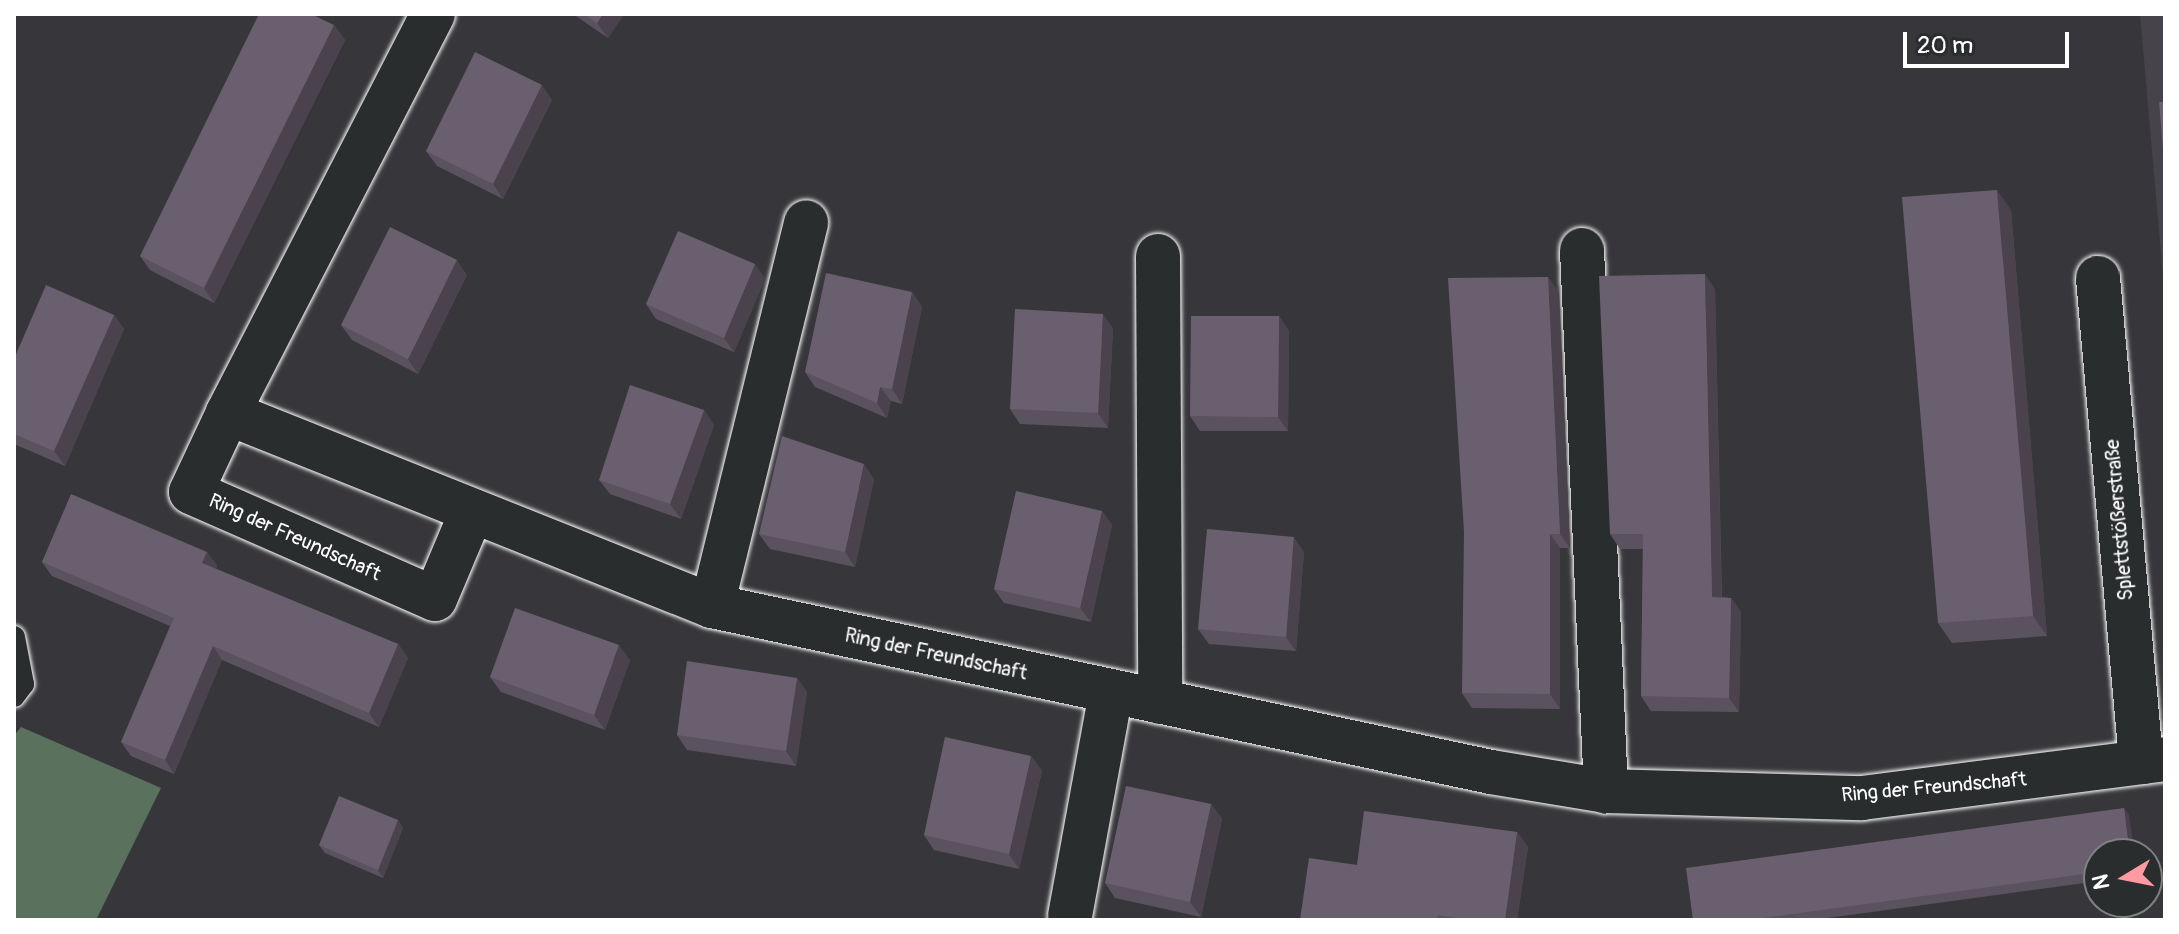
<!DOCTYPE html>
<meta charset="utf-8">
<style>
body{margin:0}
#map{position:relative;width:2179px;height:934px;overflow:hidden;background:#37373b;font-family:Pangolin,sans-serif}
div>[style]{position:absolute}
.built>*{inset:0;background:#46434a}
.green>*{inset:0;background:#5a715e}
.roads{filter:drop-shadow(0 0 2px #fff) drop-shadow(0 0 2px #fff)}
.service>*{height:22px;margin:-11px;padding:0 11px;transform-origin:11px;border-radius:11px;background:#2a2d2e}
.minor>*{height:44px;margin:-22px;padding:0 22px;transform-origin:22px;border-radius:22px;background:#2a2d2e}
.wall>*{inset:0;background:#5b525f}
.shaded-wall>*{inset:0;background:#4a424d}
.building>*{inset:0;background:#6a5f6e}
span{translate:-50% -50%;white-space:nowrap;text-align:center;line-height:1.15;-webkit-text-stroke:7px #2a2d2e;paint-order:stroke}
.street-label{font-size:20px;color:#fff}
.frame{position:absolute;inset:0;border:16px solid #fff;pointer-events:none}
.north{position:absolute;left:2083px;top:838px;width:80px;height:80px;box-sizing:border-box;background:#2a2d2e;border:2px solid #7f8182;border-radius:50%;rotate:260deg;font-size:22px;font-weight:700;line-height:32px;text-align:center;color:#fff}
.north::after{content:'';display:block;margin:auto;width:28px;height:36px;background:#ff9aa2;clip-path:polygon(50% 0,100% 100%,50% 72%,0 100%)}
.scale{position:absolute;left:1903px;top:32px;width:166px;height:36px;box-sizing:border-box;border:4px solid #fff;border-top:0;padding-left:10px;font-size:24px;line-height:28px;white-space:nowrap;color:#fff;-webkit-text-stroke:6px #2a2d2e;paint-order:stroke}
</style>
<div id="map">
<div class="built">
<div style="clip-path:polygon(2140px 14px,2165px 14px,2165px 300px,2160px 242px)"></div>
</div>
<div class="green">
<div style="clip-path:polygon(21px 727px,161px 788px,96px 920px,14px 920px,14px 736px)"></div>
</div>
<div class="roads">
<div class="service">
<div style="left:14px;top:637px;width:48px;rotate:79.2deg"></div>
<div style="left:23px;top:684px;width:15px;rotate:127deg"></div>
</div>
<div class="minor">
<div style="left:433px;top:14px;width:449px;rotate:117.2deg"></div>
<div style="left:228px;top:413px;width:521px;rotate:21.74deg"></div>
<div style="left:712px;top:606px;width:796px;rotate:12.03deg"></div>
<div style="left:1491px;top:772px;width:117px;rotate:9.4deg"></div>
<div style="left:1606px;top:791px;width:256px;rotate:1.6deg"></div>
<div style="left:1862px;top:798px;width:305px;rotate:-7.3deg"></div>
<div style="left:1582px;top:250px;width:542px;rotate:87.46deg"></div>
<div style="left:1158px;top:256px;width:446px;rotate:89.7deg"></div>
<div style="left:2098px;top:278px;width:486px;rotate:84.9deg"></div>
<div style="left:228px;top:413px;width:87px;rotate:115.1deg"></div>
<div style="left:191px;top:492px;width:266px;rotate:23.7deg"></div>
<div style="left:435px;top:599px;width:95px;rotate:-67.2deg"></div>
<div style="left:712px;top:606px;width:395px;rotate:-76.2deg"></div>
<div style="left:1070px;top:916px;width:228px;rotate:-79.6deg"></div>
</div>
</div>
<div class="wall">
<div style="clip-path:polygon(573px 14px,624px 14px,608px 38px)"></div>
<div style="clip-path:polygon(334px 25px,345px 40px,214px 303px,150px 270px,140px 256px)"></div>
<div style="clip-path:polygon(552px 100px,503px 199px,437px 166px,426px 151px)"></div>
<div style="clip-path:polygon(2011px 210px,2047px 636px,1952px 643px,1938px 623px)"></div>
<div style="clip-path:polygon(755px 264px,765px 279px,734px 352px,656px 319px,646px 304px)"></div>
<div style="clip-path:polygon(467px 275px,418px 374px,352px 340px,341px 325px)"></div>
<div style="clip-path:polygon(1548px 277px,1559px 292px,1570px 548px,1560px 548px,1560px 709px,1472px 708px,1462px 693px)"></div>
<div style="clip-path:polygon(1715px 289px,1722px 597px,1731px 598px,1741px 612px,1739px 712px,1651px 711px,1641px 696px,1643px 549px,1620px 549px,1610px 534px)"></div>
<div style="clip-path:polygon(912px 292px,922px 307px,902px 404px,891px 401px,887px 418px,815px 387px,805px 372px)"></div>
<div style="clip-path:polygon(114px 315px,124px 329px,65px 466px,14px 444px,14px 359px)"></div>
<div style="clip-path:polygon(1279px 316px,1289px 331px,1288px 431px,1200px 431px,1190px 416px)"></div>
<div style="clip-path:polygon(1113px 328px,1108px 428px,1020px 424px,1010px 409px)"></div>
<div style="clip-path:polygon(704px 410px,714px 425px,681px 519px,610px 494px,599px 480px)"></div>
<div style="clip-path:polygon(874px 479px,855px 567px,770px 549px,759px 534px)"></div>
<div style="clip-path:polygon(1102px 511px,1112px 525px,1091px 622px,1004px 603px,994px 589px)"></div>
<div style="clip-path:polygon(1304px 552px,1296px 651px,1209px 644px,1198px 629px)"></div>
<div style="clip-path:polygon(42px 562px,217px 565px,216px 569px,398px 644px,408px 658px,379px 727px,222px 660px,174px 774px,131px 756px,121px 742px,170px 626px,52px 576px)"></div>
<div style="clip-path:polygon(630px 660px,605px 730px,501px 692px,490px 677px)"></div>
<div style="clip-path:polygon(797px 678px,807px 692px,796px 766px,687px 750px,677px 735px)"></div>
<div style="clip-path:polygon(1031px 756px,1042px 771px,1019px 869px,934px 850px,924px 835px)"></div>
<div style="clip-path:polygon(1211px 804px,1222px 819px,1201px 917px,1115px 898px,1105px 883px)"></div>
<div style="clip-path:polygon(2124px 808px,2129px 816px,2099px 854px,2099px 881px,1813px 920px,1693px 920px)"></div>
<div style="clip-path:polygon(398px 820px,403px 828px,383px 878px,325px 853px,319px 845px)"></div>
<div style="clip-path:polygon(1517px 832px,1528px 847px,1517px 920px,1300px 920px,1357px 865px)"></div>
</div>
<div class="shaded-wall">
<div style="clip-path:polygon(603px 14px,624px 14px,608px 38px,597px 23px)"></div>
<div style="clip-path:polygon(334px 25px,345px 40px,214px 303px,204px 288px)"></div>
<div style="clip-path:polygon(542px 85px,552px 100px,503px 199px,493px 184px)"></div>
<div style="clip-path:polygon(1997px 190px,2011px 210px,2047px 636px,2033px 616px)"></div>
<div style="clip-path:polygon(457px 260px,467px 275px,418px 374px,408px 359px)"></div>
<div style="clip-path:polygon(755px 264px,765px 279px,734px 352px,724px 338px)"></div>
<div style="clip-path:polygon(1705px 274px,1715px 289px,1722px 612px,1712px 597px)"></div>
<div style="clip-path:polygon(1548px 277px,1559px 292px,1570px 548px,1560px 534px)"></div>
<div style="clip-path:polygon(912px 292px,922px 307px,902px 404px,892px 389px)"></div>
<div style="clip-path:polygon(1103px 314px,1113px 328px,1108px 428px,1098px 413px)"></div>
<div style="clip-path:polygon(114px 315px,124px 329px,65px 466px,54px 451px)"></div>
<div style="clip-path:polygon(1279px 316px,1289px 331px,1288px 431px,1278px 417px)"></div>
<div style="clip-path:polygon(880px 387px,891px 401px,887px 418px,877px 403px)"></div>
<div style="clip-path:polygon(704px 410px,714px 425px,681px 519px,670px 504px)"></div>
<div style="clip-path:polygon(864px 464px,874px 479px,855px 567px,845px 552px)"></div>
<div style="clip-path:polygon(1102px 511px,1112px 525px,1091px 622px,1080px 608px)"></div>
<div style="clip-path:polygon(1550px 534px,1560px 548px,1560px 709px,1550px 694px)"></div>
<div style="clip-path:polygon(1294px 537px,1304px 552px,1296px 651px,1286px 637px)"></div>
<div style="clip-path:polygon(207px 552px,217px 565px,212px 577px,202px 563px)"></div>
<div style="clip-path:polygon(1731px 598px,1741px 612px,1739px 712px,1729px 698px)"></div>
<div style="clip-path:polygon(398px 644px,408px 658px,379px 727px,369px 713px)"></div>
<div style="clip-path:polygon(619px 645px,630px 660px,605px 730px,594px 715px)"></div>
<div style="clip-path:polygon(213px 646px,222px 660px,174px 774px,165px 760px)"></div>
<div style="clip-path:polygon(797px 678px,807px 692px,796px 766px,786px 751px)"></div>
<div style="clip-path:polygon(1031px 756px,1042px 771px,1019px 869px,1009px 854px)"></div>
<div style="clip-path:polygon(1211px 804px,1222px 819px,1201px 917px,1190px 902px)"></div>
<div style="clip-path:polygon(2124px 808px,2129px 816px,2135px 854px,2130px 854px)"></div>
<div style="clip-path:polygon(398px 820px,403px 828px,383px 878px,378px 870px)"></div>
<div style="clip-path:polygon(1517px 832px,1528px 847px,1517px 920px,1505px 920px)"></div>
</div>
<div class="building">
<div style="clip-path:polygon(259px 14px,311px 14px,334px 25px,204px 288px,140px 256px)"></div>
<div style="clip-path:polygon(584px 14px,603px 14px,597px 23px)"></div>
<div style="clip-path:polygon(475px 52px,542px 85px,493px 184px,426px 151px)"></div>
<div style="clip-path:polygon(2159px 102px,2165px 102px,2165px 172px)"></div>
<div style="clip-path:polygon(1997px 190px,2033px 616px,1938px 623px,1902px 197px)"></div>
<div style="clip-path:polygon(390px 227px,457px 260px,408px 359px,341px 325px)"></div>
<div style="clip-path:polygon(678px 231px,755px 264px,724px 338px,646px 304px)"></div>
<div style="clip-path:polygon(826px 273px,912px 292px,892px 389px,880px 387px,877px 403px,805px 372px)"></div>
<div style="clip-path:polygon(1705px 274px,1712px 597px,1731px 598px,1729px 698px,1641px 696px,1643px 534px,1610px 534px,1599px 276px)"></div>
<div style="clip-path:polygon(1548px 277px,1560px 534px,1550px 534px,1550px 694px,1462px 693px,1464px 532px,1448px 278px)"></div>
<div style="clip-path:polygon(46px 285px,114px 315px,54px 451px,14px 434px,14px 359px)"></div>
<div style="clip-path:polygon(1015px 309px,1103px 314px,1098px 413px,1010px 409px)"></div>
<div style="clip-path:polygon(1191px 316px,1279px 316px,1278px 417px,1190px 416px)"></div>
<div style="clip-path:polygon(630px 385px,704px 410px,670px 504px,599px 480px)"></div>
<div style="clip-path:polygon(782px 436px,864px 464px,845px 552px,759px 534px)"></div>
<div style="clip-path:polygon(1016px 491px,1102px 511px,1080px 608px,994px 589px)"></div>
<div style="clip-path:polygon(71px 494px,207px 552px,202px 563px,398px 644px,369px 713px,213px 646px,165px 760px,121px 742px,174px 618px,42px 562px)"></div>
<div style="clip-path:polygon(1207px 529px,1294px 537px,1286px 637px,1198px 629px)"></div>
<div style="clip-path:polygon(515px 608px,619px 645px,594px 715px,490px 677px)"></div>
<div style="clip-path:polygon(687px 661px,797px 678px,786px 751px,677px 735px)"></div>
<div style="clip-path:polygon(945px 737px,1031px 756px,1009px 854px,924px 835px)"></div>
<div style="clip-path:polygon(1126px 786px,1211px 804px,1190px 902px,1105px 883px)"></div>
<div style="clip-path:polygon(339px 796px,398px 820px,378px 870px,319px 845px)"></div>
<div style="clip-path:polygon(2124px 808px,2130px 854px,2099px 854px,2099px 872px,1749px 920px,1693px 920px,1686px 868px)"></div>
<div style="clip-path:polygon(1364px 811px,1517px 832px,1505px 920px,1468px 920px,1438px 915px,1437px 920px,1300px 920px,1309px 858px,1357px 865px)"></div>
</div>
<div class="street-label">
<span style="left:2119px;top:520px;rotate:-95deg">Splettstößerstraße</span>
<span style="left:295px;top:537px;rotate:24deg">Ring der Freundschaft</span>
<span style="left:936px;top:654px;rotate:12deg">Ring der Freundschaft</span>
<span style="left:1934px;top:787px;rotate:-5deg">Ring der Freundschaft</span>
</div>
<div class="frame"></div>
<div class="north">N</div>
<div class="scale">20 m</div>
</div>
